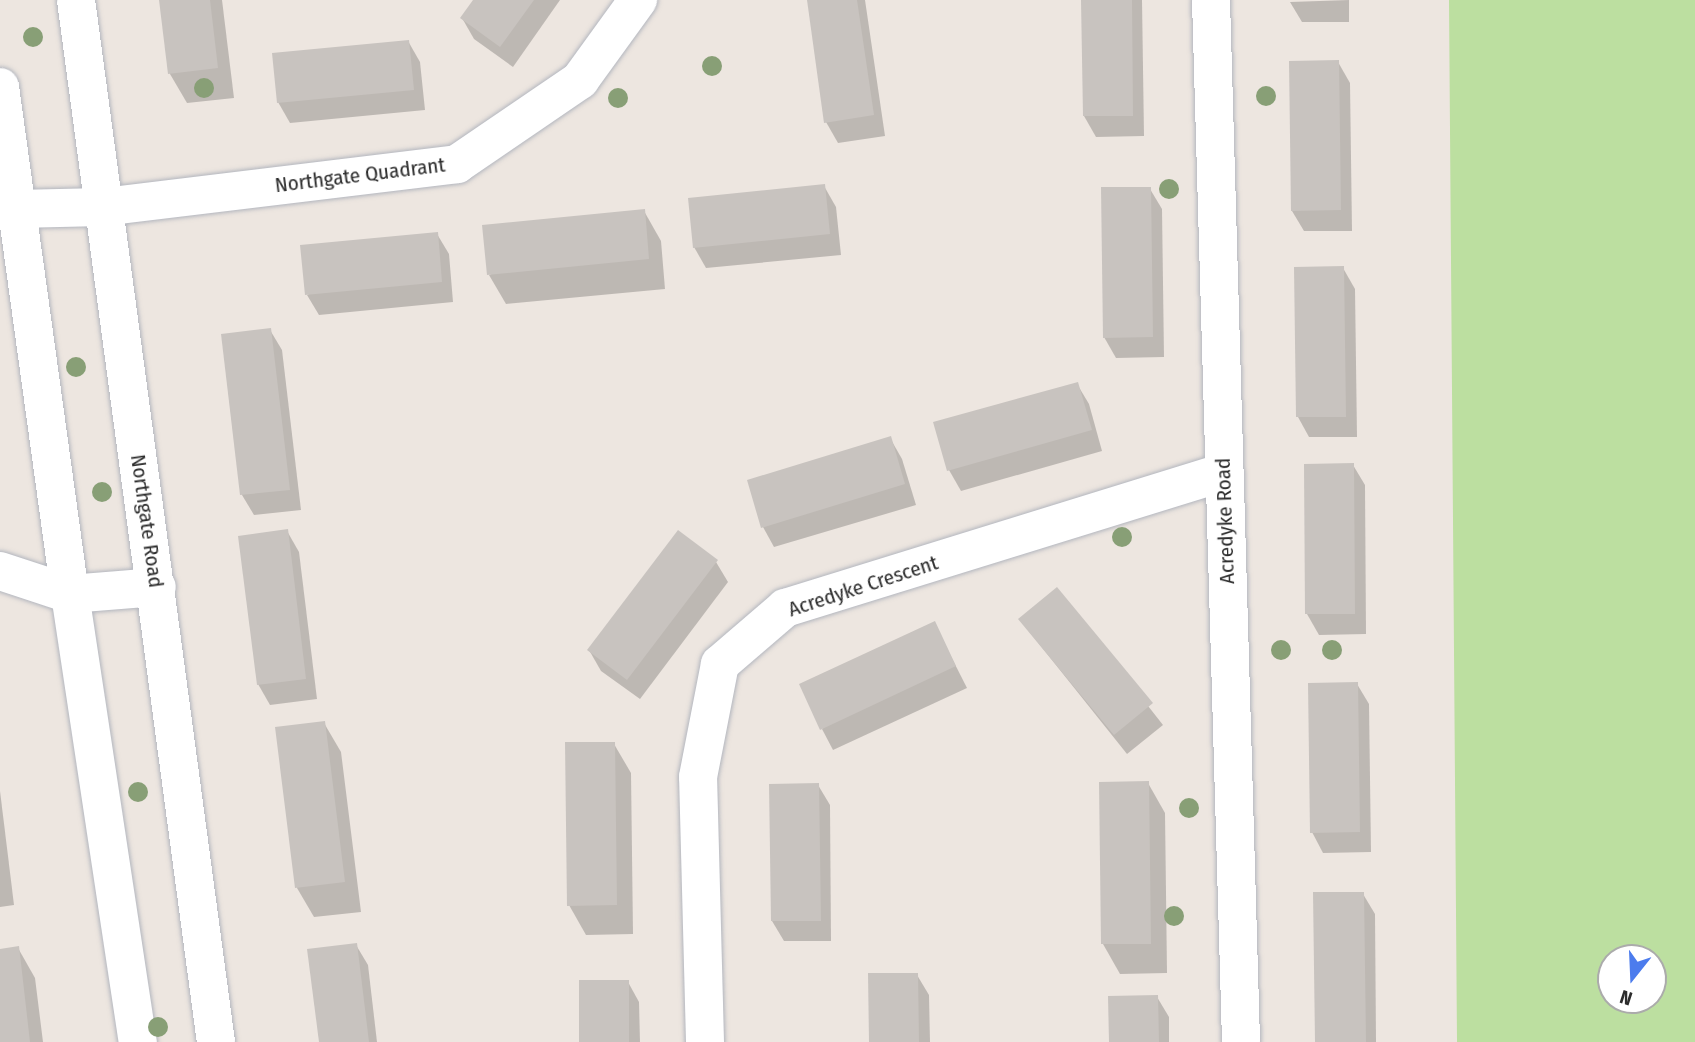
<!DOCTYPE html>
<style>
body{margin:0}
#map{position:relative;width:1695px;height:1042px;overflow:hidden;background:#ede6e0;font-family:"Fira Sans Condensed",sans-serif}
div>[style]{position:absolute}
.green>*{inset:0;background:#bcdfa0}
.shadow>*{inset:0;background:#0003}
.building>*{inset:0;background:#c8c3bf}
.roads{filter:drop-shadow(0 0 2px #b3b6be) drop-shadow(0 0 2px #b3b6be)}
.minor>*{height:38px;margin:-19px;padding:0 19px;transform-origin:19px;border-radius:19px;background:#fff}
.trees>*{width:20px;height:20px;margin:-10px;border-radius:50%;background:#889f76}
span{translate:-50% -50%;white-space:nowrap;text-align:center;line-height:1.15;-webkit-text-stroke:6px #fff;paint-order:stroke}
.street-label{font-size:21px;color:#2c2c2c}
.north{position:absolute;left:1597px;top:944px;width:70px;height:70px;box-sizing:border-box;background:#fff;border:2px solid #ababab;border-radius:50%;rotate:198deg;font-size:19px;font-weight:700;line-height:28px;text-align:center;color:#2c2c2c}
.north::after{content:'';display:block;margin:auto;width:24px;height:32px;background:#4c7ced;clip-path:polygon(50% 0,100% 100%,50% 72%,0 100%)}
</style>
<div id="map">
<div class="green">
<div style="clip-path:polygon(evenodd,1449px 0,1695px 0,1695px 1042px,1457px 1042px,1449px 0,1611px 958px,1653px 958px,1653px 1000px,1611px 1000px,1611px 958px)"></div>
</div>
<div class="shadow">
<div style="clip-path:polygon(161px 0,222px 0,234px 98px,187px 103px,170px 74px)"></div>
<div style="clip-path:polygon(475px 0,560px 0,513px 67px,474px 39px,462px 18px)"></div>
<div style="clip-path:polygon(808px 0,865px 0,885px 136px,838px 143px,826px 122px)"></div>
<div style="clip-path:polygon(1083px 0,1142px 0,1144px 136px,1096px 137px,1084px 116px)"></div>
<div style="clip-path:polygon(1349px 0,1349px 22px,1302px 22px,1290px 2px)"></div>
<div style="clip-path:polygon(408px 41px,420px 62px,425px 110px,290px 123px,278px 102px)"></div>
<div style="clip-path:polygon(1338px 62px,1350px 83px,1352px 231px,1304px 231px,1292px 211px)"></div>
<div style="clip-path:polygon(824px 186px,836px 207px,841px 255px,706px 268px,694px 247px)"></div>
<div style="clip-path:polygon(1150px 189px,1162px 209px,1164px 357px,1116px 358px,1104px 337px)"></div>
<div style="clip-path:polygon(644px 211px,661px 241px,665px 289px,506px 304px,489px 275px)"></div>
<div style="clip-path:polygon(437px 234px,449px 254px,453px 302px,319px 315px,307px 295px)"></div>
<div style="clip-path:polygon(1343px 268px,1355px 289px,1357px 437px,1309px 437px,1298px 417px)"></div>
<div style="clip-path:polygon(270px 330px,282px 350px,301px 510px,254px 515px,242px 495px,223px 335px)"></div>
<div style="clip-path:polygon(1077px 384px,1089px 404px,1102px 451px,961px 491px,949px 470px)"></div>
<div style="clip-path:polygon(890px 438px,902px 459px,916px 505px,774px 547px,763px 527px)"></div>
<div style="clip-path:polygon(1353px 465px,1365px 485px,1366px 634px,1319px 635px,1307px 614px)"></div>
<div style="clip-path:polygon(287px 531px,299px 552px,317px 699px,270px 705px,258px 684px)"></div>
<div style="clip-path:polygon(716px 562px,728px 582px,640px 699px,601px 671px,589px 650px)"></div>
<div style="clip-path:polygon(1057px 590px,1163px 725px,1127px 754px,1020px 620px)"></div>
<div style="clip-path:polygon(934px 623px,967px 688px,833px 750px,822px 729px)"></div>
<div style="clip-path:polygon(1357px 684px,1369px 704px,1371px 852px,1323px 853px,1312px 832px)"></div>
<div style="clip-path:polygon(324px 723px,341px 752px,361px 912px,314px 917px,297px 888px)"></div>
<div style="clip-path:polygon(614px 744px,631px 773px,633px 934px,586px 935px,569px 905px)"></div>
<div style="clip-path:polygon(1148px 783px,1165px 813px,1167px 973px,1120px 974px,1103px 944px)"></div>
<div style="clip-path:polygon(818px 785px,830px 805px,831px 941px,784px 941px,772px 921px)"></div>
<div style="clip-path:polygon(0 791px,14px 905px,0 907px)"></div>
<div style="clip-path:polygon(1363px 894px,1375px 914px,1376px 1042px,1317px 1042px)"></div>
<div style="clip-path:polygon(356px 945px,368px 965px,377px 1042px,320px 1042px)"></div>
<div style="clip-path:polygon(18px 948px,35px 978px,43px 1042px,0 1042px,0 950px)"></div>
<div style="clip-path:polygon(917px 975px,929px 995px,930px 1042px,871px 1042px)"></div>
<div style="clip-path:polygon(628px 982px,639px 1002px,640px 1042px,581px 1042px)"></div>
<div style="clip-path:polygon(1157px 997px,1169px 1017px,1169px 1042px,1110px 1042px)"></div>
</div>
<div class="building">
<div style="clip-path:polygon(159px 0,210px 0,218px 68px,168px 74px)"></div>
<div style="clip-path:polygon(473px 0,534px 0,500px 47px,460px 18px)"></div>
<div style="clip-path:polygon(807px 0,857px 0,874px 115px,824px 123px)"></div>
<div style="clip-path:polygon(1081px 0,1132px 0,1133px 116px,1083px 116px)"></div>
<div style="clip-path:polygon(409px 40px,414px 90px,277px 103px,272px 53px)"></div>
<div style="clip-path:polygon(1339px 60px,1341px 210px,1291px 211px,1289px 61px)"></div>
<div style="clip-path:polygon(825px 184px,830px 234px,693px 248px,688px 198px)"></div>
<div style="clip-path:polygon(1101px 187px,1151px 187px,1153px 337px,1103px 338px)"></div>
<div style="clip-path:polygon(645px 209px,649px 259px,487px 275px,482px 225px)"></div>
<div style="clip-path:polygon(438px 232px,442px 282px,305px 295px,300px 245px)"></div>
<div style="clip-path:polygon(1344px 266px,1346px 417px,1296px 417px,1294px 267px)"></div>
<div style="clip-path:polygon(271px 328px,290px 490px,240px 495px,221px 334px)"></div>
<div style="clip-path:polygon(1078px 382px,1092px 430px,947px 471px,933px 422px)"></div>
<div style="clip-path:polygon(891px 436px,905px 484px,761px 528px,747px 480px)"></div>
<div style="clip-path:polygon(1354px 463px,1355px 614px,1305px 614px,1304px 464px)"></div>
<div style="clip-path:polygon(288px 529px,306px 679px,257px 685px,238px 536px)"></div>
<div style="clip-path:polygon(678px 530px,718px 560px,627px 680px,587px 650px)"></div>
<div style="clip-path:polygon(1057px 587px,1153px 703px,1114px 735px,1018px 619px)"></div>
<div style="clip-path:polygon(935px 621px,956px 666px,820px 730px,799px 684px)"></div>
<div style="clip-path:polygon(1358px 682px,1360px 832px,1310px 833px,1308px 683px)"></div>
<div style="clip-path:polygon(325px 721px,345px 882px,295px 888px,275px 727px)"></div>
<div style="clip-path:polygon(565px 742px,615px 742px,617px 905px,567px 906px)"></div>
<div style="clip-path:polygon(1149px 781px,1151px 944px,1101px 944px,1099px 782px)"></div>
<div style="clip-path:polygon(819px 783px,821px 921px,771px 921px,769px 784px)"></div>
<div style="clip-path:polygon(1313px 892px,1364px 892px,1366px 1042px,1315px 1042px)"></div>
<div style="clip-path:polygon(357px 943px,369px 1042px,319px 1042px,307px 949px)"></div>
<div style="clip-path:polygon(19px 946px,30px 1042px,0 1042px,0 949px)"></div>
<div style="clip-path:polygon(868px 973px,918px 973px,919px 1042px,869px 1042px)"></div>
<div style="clip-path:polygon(579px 980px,629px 980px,629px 1042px,579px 1042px)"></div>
<div style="clip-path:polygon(1158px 995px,1159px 1042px,1109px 1042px,1108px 996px)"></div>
</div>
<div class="roads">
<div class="minor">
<div style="left:76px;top:0;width:1051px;rotate:82.35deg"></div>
<div style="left:1211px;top:0;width:1042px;rotate:88.35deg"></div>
<div style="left:0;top:87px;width:512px;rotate:82.14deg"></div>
<div style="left:70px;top:594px;width:453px;rotate:81.4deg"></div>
<div style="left:16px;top:209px;width:87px;rotate:-1.3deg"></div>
<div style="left:103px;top:207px;width:357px;rotate:-6.9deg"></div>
<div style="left:457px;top:164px;width:149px;rotate:-34.3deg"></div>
<div style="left:580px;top:80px;width:99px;rotate:-54.1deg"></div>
<div style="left:0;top:571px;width:74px;rotate:18.2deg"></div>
<div style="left:70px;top:594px;width:87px;rotate:-4.6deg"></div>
<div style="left:705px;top:1042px;width:265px;rotate:-91.5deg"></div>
<div style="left:698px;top:777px;width:115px;rotate:-79deg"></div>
<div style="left:720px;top:664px;width:86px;rotate:-40.7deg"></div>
<div style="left:785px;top:608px;width:459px;rotate:-17.2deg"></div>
</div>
</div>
<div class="trees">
<div style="left:33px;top:37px"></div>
<div style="left:712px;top:66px"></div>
<div style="left:204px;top:88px"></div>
<div style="left:1266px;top:96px"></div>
<div style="left:618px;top:98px"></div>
<div style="left:1169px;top:189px"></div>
<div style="left:76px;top:367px"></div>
<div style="left:102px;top:492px"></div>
<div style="left:1122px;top:537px"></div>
<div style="left:1281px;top:650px"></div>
<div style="left:1332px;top:650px"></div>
<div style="left:138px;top:792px"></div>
<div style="left:1189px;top:808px"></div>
<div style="left:1174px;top:916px"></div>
<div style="left:158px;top:1027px"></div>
</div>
<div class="street-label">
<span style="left:360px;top:175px;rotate:-7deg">Northgate Quadrant</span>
<span style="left:147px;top:521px;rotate:82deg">Northgate Road</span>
<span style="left:1225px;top:521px;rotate:-92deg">Acredyke Road</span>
<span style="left:863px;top:586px;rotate:-18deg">Acredyke Crescent</span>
</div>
<div class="north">N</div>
</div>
